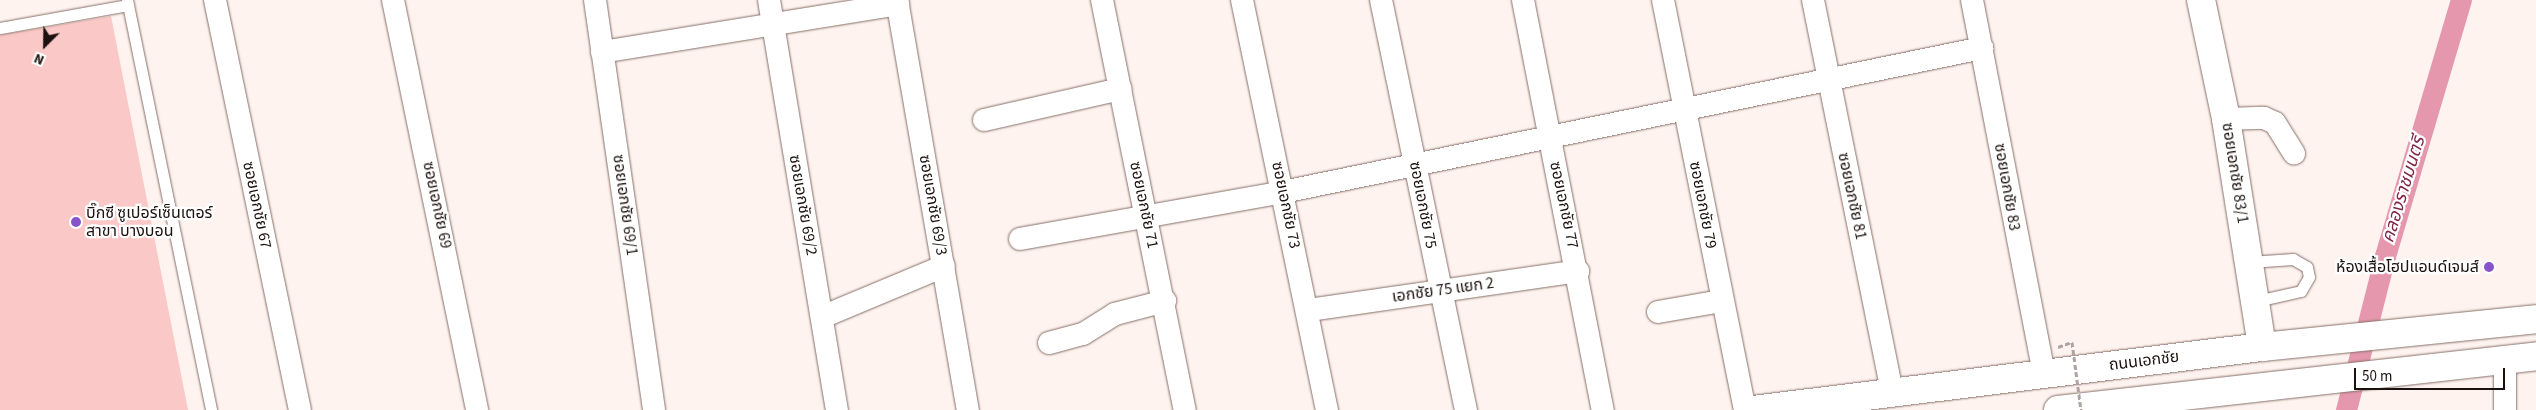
<!DOCTYPE html>
<meta charset="utf-8">
<style>
body{margin:0}
#map{position:relative;width:2536px;height:410px;overflow:hidden;background:#fef3ef;font-family:"Source Sans 3","Noto Sans Thai",sans-serif}
div>[style]{position:absolute}
.canal>*{height:21px;margin:-10.5px;padding:0 10.5px;transform-origin:10.5px;border-radius:10.5px;background:#e497ad}
.building>*{inset:0;background:#fac8c6}
.path>*{height:3px;margin-top:-1.5px;transform-origin:0;background:repeating-linear-gradient(90deg,#aea3a0 0 5px,transparent 0 7.5px)}
.roads{filter:drop-shadow(0 0 1px #866f67) drop-shadow(0 0 1px #866f67)}
.lane>*{height:11px;margin:-5.5px;padding:0 5.5px;transform-origin:5.5px;border-radius:5.5px;background:#fff}
.street>*{height:22px;margin:-11px;padding:0 11px;transform-origin:11px;border-radius:11px;background:#fff}
.secondary>*{height:28px;margin:-14px;padding:0 14px;transform-origin:14px;border-radius:14px;background:#fff}
.primary>*{height:28px;margin:-14px;padding:0 14px;transform-origin:14px;border-radius:14px;background:#fff}
.path-bridge>*{height:3px;margin-top:-1.5px;transform-origin:0;background:repeating-linear-gradient(90deg,#aea3a0 0 5px,transparent 0 7.5px)}
.dots>*{width:14px;height:14px;translate:-50% -50%;box-sizing:border-box;border:2px solid #fff;border-radius:50%}
span{translate:-50% -50%;white-space:nowrap;text-align:center;line-height:1.15;-webkit-text-stroke:4.5px #fff;paint-order:stroke}
.street-label{font-size:16px;color:#1b120f}
.poi-label{font-size:16px;color:#1b120f}
.left{translate:0 -50%;text-align:left}
.right{translate:-100% -50%;text-align:right}
.water-label{font-size:18px;color:#802748;font-style:italic}
.north{position:absolute;left:20px;top:20px;width:50px;height:50px;-webkit-text-stroke:4px #fff;paint-order:stroke;rotate:203deg;font-size:14px;font-weight:700;line-height:20px;text-align:center;color:#1b120f}
.north::after{content:'';display:block;margin:auto;width:18px;height:22px;background:#1b120f;clip-path:polygon(50% 0,100% 100%,50% 72%,0 100%)}
.scale{position:absolute;left:2354px;top:368px;width:151px;height:22px;box-sizing:border-box;border:2px solid #1b120f;border-top:0;padding-left:6px;font-size:15px;line-height:18px;white-space:nowrap;color:#1b120f;-webkit-text-stroke:4px #fff;paint-order:stroke}
</style>
<div id="map">
<div class="canal">
<div style="left:2346px;top:410px;width:159px;rotate:-75.8deg"></div>
<div style="left:2385px;top:256px;width:267px;rotate:-73.5deg"></div>
</div>
<div class="building">
<div style="clip-path:polygon(111px 16px,188px 410px,0 410px,0 35px)"></div>
</div>
<div class="path">
<div style="left:2058px;top:347px;width:15px;rotate:-20deg"></div>
</div>
<div class="roads">
<div class="lane">
<div style="left:127px;top:0;width:419px;rotate:78.4deg"></div>
<div style="left:0;top:28px;width:130px;rotate:-10.2deg"></div>
<div style="left:2249px;top:262px;width:44px;rotate:-3.9deg"></div>
<div style="left:2293px;top:259px;width:16px;rotate:30deg"></div>
<div style="left:2307px;top:267px;width:10px;rotate:79deg"></div>
<div style="left:2309px;top:277px;width:16px;rotate:120deg"></div>
<div style="left:2301px;top:291px;width:45px;rotate:167.2deg"></div>
</div>
<div class="street">
<div style="left:215px;top:0;width:419px;rotate:78.3deg"></div>
<div style="left:393px;top:0;width:419px;rotate:78.4deg"></div>
<div style="left:595px;top:0;width:414px;rotate:81.8deg"></div>
<div style="left:769px;top:0;width:416px;rotate:80.6deg"></div>
<div style="left:897px;top:0;width:416px;rotate:80.2deg"></div>
<div style="left:1102px;top:0;width:418px;rotate:78.6deg"></div>
<div style="left:1242px;top:0;width:419px;rotate:78.3deg"></div>
<div style="left:1381px;top:0;width:419px;rotate:78.3deg"></div>
<div style="left:1523px;top:0;width:418px;rotate:79deg"></div>
<div style="left:1663px;top:0;width:418px;rotate:78.7deg"></div>
<div style="left:1813px;top:0;width:399px;rotate:78.6deg"></div>
<div style="left:1972px;top:0;width:380px;rotate:79.1deg"></div>
<div style="left:602px;top:52px;width:300px;rotate:-9.2deg"></div>
<div style="left:2226px;top:119px;width:38px;rotate:-2deg"></div>
<div style="left:2264px;top:118px;width:12px;rotate:24deg"></div>
<div style="left:2275px;top:123px;width:36px;rotate:58deg"></div>
<div style="left:984px;top:120px;width:140px;rotate:-12.8deg"></div>
<div style="left:1020px;top:239px;width:267px;rotate:-10.1deg"></div>
<div style="left:1283px;top:192px;width:714px;rotate:-11.64deg"></div>
<div style="left:1309px;top:310px;width:272px;rotate:-8.2deg"></div>
<div style="left:1658px;top:312px;width:65px;rotate:-9.8deg"></div>
<div style="left:822px;top:317px;width:132px;rotate:-22.7deg"></div>
<div style="left:1049px;top:343px;width:35px;rotate:-15deg"></div>
<div style="left:1083px;top:334px;width:38px;rotate:-32deg"></div>
<div style="left:1115px;top:314px;width:52px;rotate:-14.6deg"></div>
<div style="left:2505px;top:359px;width:51px;rotate:90deg"></div>
</div>
<div class="secondary">
<div style="left:2201px;top:0;width:122px;rotate:78.1deg"></div>
<div style="left:2226px;top:119px;width:231px;rotate:81deg"></div>
</div>
<div class="primary">
<div style="left:1753px;top:410px;width:513px;rotate:-7.06deg"></div>
<div style="left:2262px;top:347px;width:275px;rotate:-5.8deg"></div>
<div style="left:2058px;top:410px;width:481px;rotate:-6.4deg"></div>
</div>
</div>
<div class="path-bridge">
<div style="left:2072px;top:342px;width:69px;rotate:82.5deg"></div>
</div>
<div class="dots">
<div style="left:76px;top:222px;background:#8752ca"></div>
<div style="left:2489px;top:267px;background:#8752ca"></div>
</div>
<div class="street-label">
<span style="left:2235px;top:173px;rotate:81deg">ซอยเอกชัย 83/1</span>
<span style="left:2007px;top:187px;rotate:80deg">ซอยเอกชัย 83</span>
<span style="left:1852px;top:196px;rotate:78deg">ซอยเอกชัย 81</span>
<span style="left:257px;top:205px;rotate:78deg">ซอยเอกชัย 67</span>
<span style="left:437px;top:205px;rotate:78deg">ซอยเอกชัย 69</span>
<span style="left:625px;top:205px;rotate:82deg">ซอยเอกชัย 69/1</span>
<span style="left:803px;top:205px;rotate:80deg">ซอยเอกชัย 69/2</span>
<span style="left:933px;top:205px;rotate:80deg">ซอยเอกชัย 69/3</span>
<span style="left:1144px;top:205px;rotate:78deg">ซอยเอกชัย 71</span>
<span style="left:1286px;top:205px;rotate:78deg">ซอยเอกชัย 73</span>
<span style="left:1423px;top:205px;rotate:79deg">ซอยเอกชัย 75</span>
<span style="left:1564px;top:205px;rotate:78deg">ซอยเอกชัย 77</span>
<span style="left:1703px;top:205px;rotate:79deg">ซอยเอกชัย 79</span>
<span style="left:1443px;top:290px;rotate:-8deg">เอกชัย 75 แยก 2</span>
<span style="left:2144px;top:361px;rotate:-7deg">ถนนเอกชัย</span>
</div>
<div class="poi-label">
<span class="left" style="left:86px;top:222px">บิ๊กซี ซูเปอร์เซ็นเตอร์<br>สาขา บางบอน</span>
<span class="right" style="left:2479px;top:267px">ห้องเสื้อโฮปแอนด์เจมส์</span>
</div>
<div class="water-label">
<span style="left:2404px;top:190px;rotate:-73deg">คลองราชมนตรี</span>
</div>
<div class="north">N</div>
<div class="scale">50 m</div>
</div>
